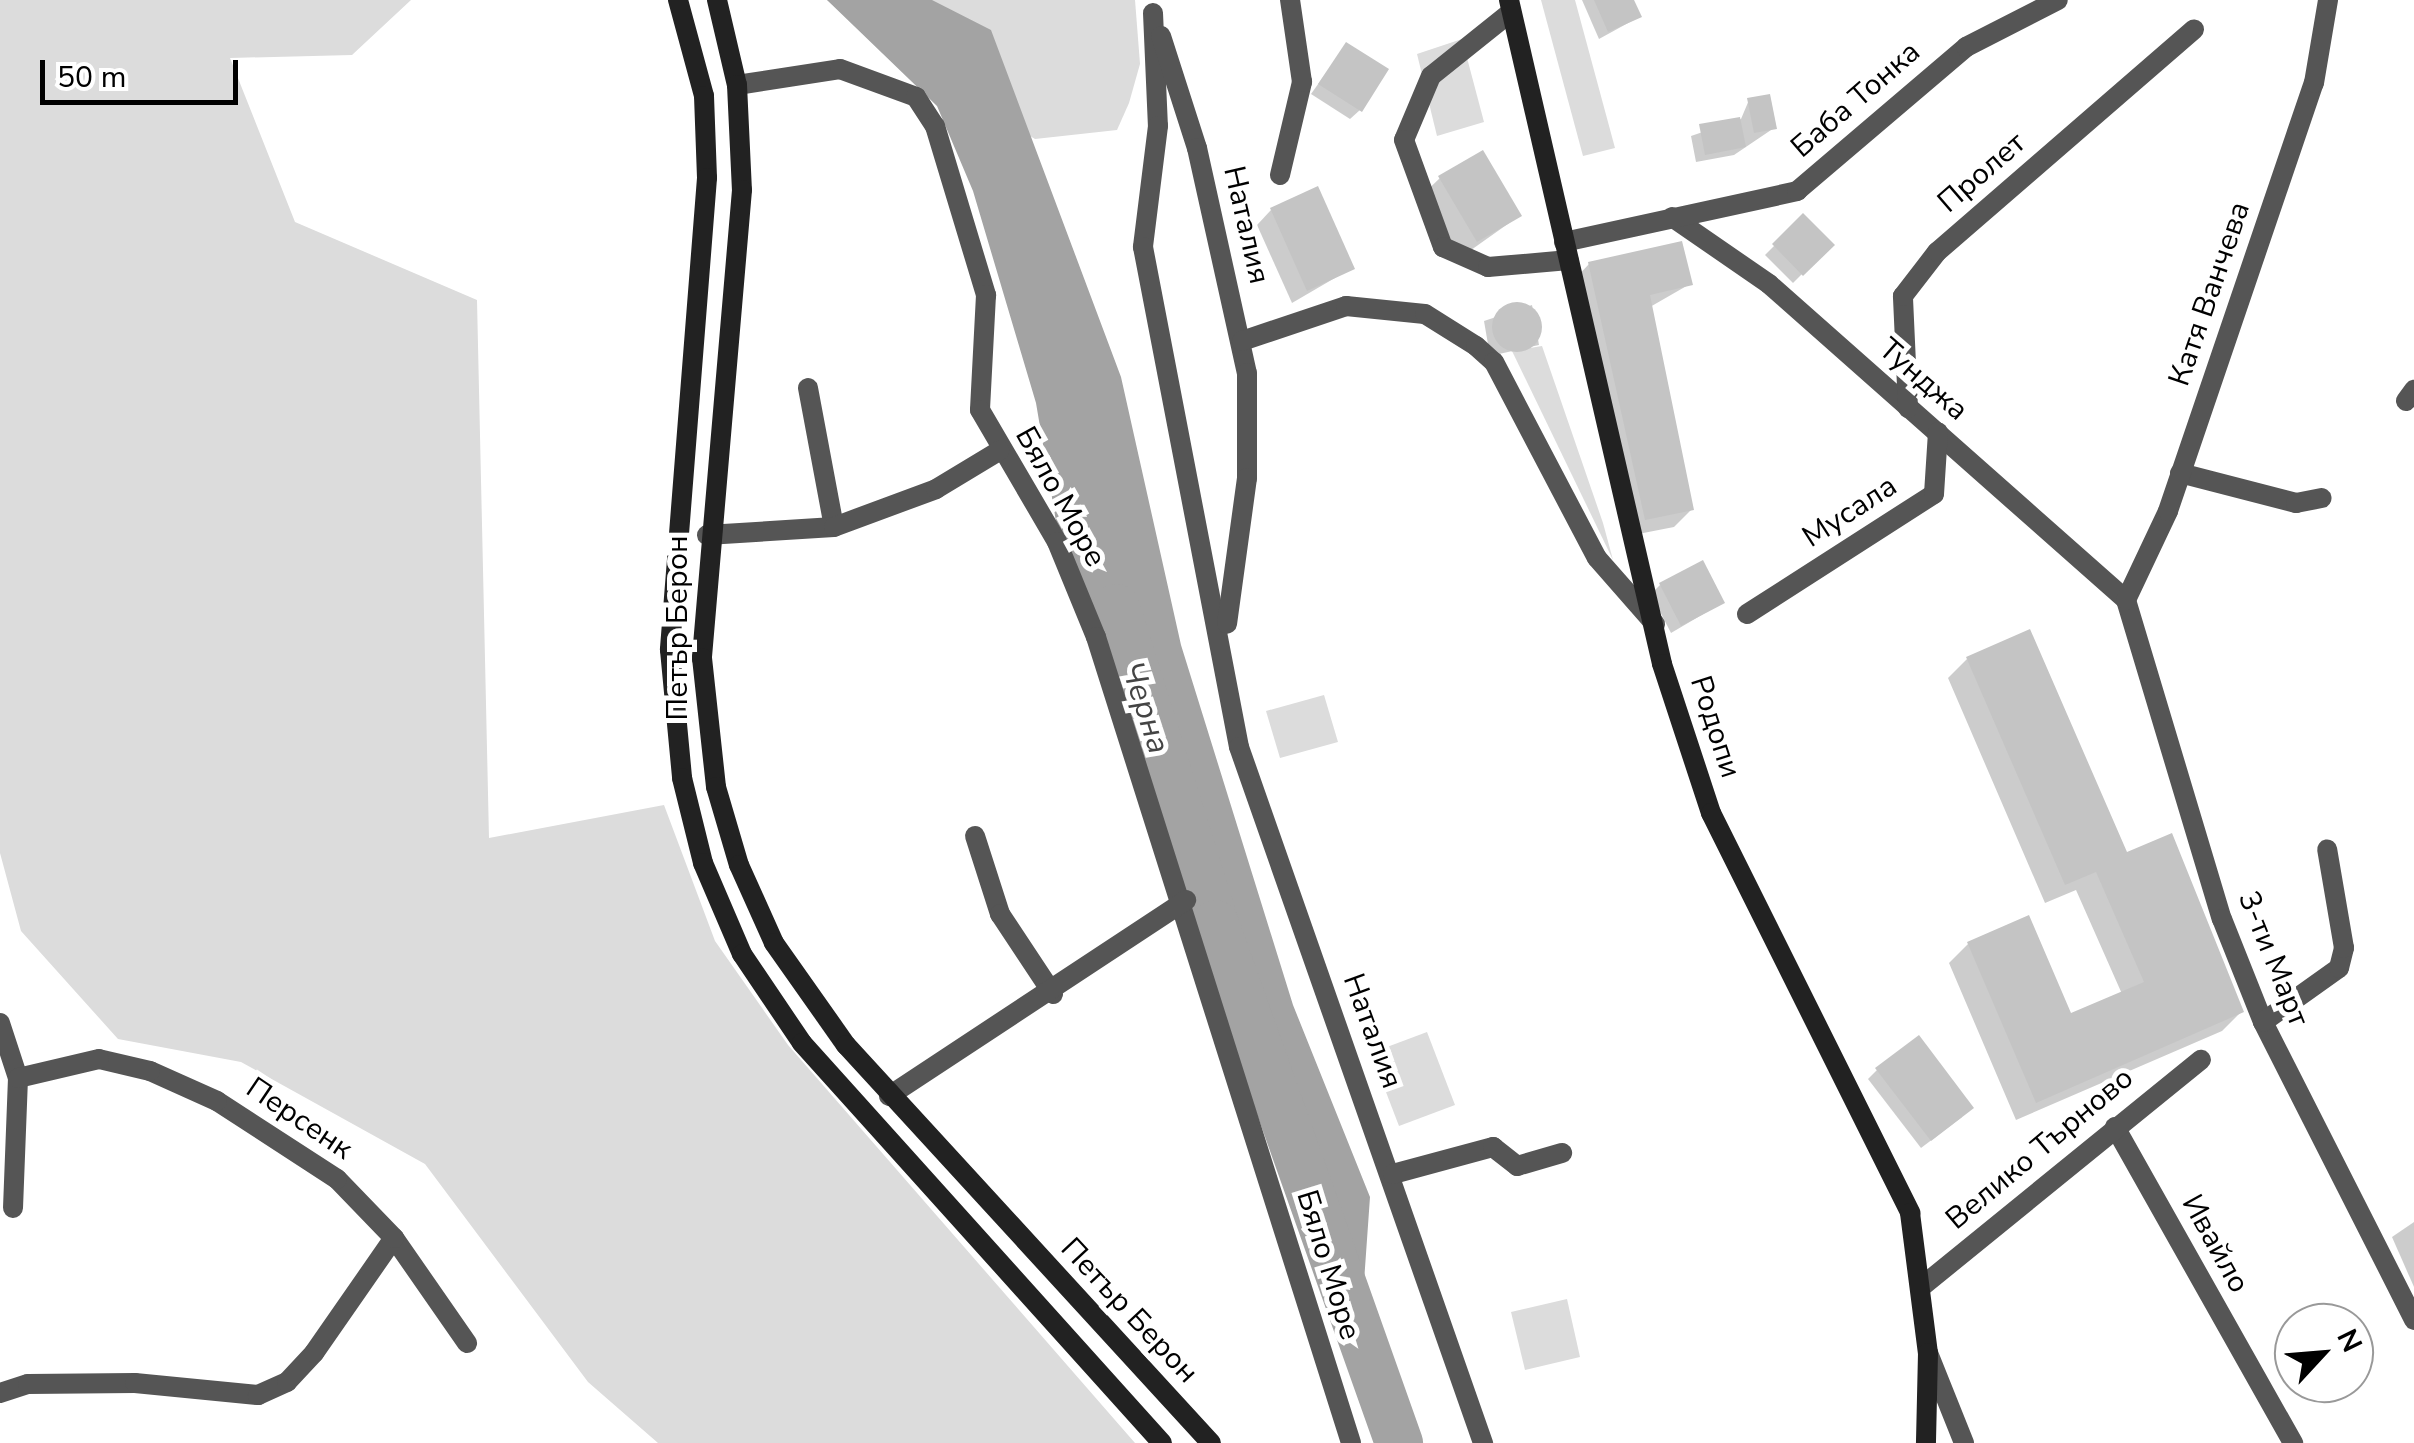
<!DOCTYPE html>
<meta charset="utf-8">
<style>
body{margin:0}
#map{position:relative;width:2414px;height:1443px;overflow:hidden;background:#fff;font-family:"Nunito Sans",sans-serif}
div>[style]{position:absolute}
.green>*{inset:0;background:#dcdcdc}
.water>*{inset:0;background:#a3a3a3}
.shadow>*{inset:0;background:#0003}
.river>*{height:48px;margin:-24px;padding:0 24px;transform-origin:24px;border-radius:24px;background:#a3a3a3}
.building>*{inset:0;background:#c4c4c4}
.round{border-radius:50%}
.street>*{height:20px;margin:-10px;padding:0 10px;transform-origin:10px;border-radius:10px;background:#555}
.secondary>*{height:20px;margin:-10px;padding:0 10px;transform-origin:10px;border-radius:10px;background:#222}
span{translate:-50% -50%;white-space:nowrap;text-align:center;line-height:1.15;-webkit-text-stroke:10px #fff;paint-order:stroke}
.street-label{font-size:30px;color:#000}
.water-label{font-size:32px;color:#444;font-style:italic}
.north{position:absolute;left:2274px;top:1303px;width:100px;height:100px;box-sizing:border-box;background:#fff;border:2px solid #999;border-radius:50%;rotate:64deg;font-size:28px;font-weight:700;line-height:40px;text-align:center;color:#000}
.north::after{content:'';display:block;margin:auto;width:35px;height:45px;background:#000;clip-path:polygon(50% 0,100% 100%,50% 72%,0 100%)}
.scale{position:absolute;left:40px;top:60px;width:198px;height:45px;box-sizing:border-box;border:5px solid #000;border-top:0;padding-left:12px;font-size:30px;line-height:35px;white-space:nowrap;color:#000;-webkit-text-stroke:8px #fff;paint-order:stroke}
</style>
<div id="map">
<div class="green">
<div style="clip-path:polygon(0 0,411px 0,352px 55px,230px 58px,295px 222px,477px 300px,489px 838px,664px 805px,715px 941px,788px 1045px,1135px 1443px,658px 1443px,588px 1382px,425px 1164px,241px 1062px,118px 1039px,21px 931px,0 853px)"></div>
<div style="clip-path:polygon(827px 0,1135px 0,1140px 64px,1129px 103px,1117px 130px,1035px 139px,876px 42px)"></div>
<div style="clip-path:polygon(1541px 0,1575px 0,1615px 148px,1583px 156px)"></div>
<div style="clip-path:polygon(1462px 39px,1484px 122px,1437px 136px,1417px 54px)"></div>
<div style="clip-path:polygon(1542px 346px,1603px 523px,1613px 560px,1512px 351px)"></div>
<div style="clip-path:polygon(1324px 695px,1338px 742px,1280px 758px,1266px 711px)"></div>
<div style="clip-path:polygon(1427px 1032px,1455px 1105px,1399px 1126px,1371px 1053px)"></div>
<div style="clip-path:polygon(1567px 1299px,1580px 1357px,1525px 1370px,1511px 1312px)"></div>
</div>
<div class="water">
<div style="clip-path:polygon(827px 0,932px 0,991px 30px,1121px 377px,1181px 645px,1293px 1005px,1370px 1197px,1364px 1282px,1307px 1163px,1160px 698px,1112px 648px,1059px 539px,1036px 403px,973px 191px,937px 106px)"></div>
</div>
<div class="shadow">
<div style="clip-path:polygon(1582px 0,1632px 0,1639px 17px,1599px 39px)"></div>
<div style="clip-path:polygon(1346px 45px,1360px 110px,1350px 119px,1311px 94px)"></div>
<div style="clip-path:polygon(1749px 100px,1774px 128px,1734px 155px,1696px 162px,1691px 136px,1741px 119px)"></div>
<div style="clip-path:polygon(1440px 178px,1519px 216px,1457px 260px,1420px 197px)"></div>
<div style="clip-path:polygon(1271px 210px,1352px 268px,1292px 303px,1257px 225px)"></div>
<div style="clip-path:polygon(1803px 217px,1831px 245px,1793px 283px,1765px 255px)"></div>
<div style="clip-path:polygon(1589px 264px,1690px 284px,1650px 307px,1692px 509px,1674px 527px,1628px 536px,1572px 282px)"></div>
<div style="clip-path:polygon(1532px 305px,1539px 345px,1490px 356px,1484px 321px)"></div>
<div style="clip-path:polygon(1660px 585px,1722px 603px,1671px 633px,1651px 594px)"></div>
<div style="clip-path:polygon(1967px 659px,2241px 1012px,2222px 1031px,2016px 1120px,1949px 963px,1968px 944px,2070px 1016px,2122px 994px,2076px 890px,2045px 903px,1948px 678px)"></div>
<div style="clip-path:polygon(1877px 1070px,1962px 1117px,1921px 1148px,1868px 1079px)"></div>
<div style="clip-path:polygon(2414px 1222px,2414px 1287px,2392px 1237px)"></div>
</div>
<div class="river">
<div style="left:1116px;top:608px;width:331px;rotate:72.6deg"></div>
<div style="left:1215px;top:924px;width:551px;rotate:70.48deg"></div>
</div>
<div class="building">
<div style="clip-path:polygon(1594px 0,1634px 0,1642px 17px,1608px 32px)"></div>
<div style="clip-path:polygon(1346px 42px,1389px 69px,1362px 112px,1318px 84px)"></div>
<div style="clip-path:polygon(1770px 94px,1777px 129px,1754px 133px,1747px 98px)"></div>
<div style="clip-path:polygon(1740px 117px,1746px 147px,1705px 155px,1699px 124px)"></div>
<div style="clip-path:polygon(1483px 150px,1522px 216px,1477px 242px,1438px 176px)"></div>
<div style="clip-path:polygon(1318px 186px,1355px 269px,1307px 291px,1270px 208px)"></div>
<div style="clip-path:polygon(1803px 213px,1835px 245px,1803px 276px,1772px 244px)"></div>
<div style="clip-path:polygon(1682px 241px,1693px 285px,1650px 295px,1694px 510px,1645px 520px,1588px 262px)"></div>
<div class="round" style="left:1492px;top:302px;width:50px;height:50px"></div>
<div style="clip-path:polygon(1703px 560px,1725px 603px,1681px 626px,1659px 583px)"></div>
<div style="clip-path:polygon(2030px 629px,2127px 852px,2172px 833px,2244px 1012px,2036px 1103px,1967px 942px,2029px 915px,2071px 1013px,2144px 982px,2096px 872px,2065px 885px,1966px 657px)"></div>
<div style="clip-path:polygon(1919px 1035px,1974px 1108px,1931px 1141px,1875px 1068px)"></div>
</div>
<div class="street">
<div style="left:1511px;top:12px;width:102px;rotate:141.3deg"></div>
<div style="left:1431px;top:76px;width:69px;rotate:112.9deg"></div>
<div style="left:1404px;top:140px;width:114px;rotate:70deg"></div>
<div style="left:1443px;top:247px;width:49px;rotate:24deg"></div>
<div style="left:1488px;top:267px;width:81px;rotate:-4.9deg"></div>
<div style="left:1153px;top:13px;width:113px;rotate:87.5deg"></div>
<div style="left:1158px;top:126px;width:122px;rotate:97.1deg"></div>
<div style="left:1143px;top:247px;width:509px;rotate:79.13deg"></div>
<div style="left:1239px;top:747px;width:738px;rotate:70.68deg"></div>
<div style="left:1161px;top:36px;width:118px;rotate:72.2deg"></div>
<div style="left:1197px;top:148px;width:230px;rotate:77.5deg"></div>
<div style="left:1247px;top:373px;width:105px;rotate:90deg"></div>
<div style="left:1247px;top:478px;width:147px;rotate:97.8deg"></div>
<div style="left:737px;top:85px;width:104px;rotate:-8.8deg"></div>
<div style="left:840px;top:69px;width:81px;rotate:20.2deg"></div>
<div style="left:916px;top:97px;width:35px;rotate:57deg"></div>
<div style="left:935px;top:126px;width:177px;rotate:73.2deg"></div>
<div style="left:986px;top:295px;width:115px;rotate:93deg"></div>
<div style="left:980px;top:410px;width:153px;rotate:59.7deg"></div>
<div style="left:1057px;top:542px;width:103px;rotate:67.7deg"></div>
<div style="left:1096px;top:637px;width:845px;rotate:72.44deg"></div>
<div style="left:1280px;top:175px;width:96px;rotate:-76.7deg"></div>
<div style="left:1302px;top:82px;width:83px;rotate:-98.3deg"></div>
<div style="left:1672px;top:217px;width:118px;rotate:34.6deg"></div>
<div style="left:1769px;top:284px;width:477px;rotate:41.5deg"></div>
<div style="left:2126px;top:600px;width:333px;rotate:73.3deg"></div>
<div style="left:2222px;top:919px;width:111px;rotate:68.3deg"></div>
<div style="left:2263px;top:1022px;width:334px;rotate:63.1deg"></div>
<div style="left:1564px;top:242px;width:239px;rotate:-12.3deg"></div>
<div style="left:1797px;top:191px;width:222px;rotate:-40.4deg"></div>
<div style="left:1966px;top:47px;width:103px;rotate:-27.1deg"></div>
<div style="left:1242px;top:341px;width:110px;rotate:-18.6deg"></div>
<div style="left:1346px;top:306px;width:79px;rotate:5.8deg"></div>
<div style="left:1425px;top:314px;width:60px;rotate:32.1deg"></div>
<div style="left:1476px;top:346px;width:24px;rotate:42deg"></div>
<div style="left:1494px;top:362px;width:221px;rotate:62.3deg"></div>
<div style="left:1597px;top:558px;width:88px;rotate:48.7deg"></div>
<div style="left:808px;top:388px;width:141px;rotate:79.4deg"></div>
<div style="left:2406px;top:401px;width:14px;rotate:-54deg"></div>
<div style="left:1908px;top:408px;width:112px;rotate:-92.6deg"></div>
<div style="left:1903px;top:296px;width:56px;rotate:-52.3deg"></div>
<div style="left:1937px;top:252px;width:340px;rotate:-40.9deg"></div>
<div style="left:2180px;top:473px;width:120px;rotate:14.5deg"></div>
<div style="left:2296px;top:503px;width:26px;rotate:-11deg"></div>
<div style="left:707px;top:535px;width:127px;rotate:-3.6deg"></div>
<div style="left:834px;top:527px;width:109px;rotate:-20.4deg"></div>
<div style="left:936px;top:489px;width:74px;rotate:-31.1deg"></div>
<div style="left:2126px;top:600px;width:98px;rotate:-64.7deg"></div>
<div style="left:2168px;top:511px;width:452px;rotate:-71.2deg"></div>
<div style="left:2314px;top:83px;width:84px;rotate:-80.4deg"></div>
<div style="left:1747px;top:614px;width:222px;rotate:-32.7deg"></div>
<div style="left:1934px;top:494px;width:62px;rotate:-86.3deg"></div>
<div style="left:975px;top:836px;width:82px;rotate:72.2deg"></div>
<div style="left:1000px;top:914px;width:96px;rotate:56.5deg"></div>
<div style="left:2263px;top:1022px;width:93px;rotate:-35.4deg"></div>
<div style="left:2339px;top:968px;width:21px;rotate:-76deg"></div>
<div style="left:2344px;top:948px;width:100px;rotate:-99.7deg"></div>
<div style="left:0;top:1023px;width:58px;rotate:71.9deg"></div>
<div style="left:18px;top:1078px;width:130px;rotate:92.2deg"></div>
<div style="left:889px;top:1096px;width:356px;rotate:-33.4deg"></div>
<div style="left:2115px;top:1127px;width:363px;rotate:60.6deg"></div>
<div style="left:1393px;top:1174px;width:104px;rotate:-15.1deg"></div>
<div style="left:1493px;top:1147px;width:31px;rotate:38deg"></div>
<div style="left:1517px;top:1166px;width:47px;rotate:-16.1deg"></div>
<div style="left:394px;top:1238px;width:128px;rotate:55.2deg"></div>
<div style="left:1920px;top:1288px;width:362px;rotate:-39.1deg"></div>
<div style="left:1928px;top:1353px;width:97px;rotate:68.2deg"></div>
<div style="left:0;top:1393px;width:29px;rotate:-18deg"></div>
<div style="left:28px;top:1384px;width:107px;rotate:-0.5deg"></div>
<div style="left:135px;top:1383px;width:124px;rotate:5.6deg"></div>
<div style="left:258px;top:1395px;width:32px;rotate:-24deg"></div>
<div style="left:287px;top:1382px;width:40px;rotate:-47deg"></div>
<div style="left:314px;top:1353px;width:140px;rotate:-55.2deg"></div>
<div style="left:394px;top:1238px;width:82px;rotate:-134deg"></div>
<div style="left:337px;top:1179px;width:143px;rotate:-147deg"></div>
<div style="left:217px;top:1101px;width:73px;rotate:-155.9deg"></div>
<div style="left:150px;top:1071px;width:52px;rotate:-166.8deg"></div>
<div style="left:99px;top:1059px;width:83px;rotate:166.8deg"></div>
</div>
<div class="secondary">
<div style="left:678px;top:0;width:99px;rotate:74.8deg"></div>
<div style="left:704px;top:96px;width:82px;rotate:87.9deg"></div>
<div style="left:707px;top:178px;width:473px;rotate:94.5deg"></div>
<div style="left:670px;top:650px;width:129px;rotate:84.6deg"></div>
<div style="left:682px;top:778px;width:88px;rotate:76.1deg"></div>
<div style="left:703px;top:863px;width:99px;rotate:66.8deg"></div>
<div style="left:742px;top:954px;width:107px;rotate:56deg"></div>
<div style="left:802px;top:1043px;width:538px;rotate:48.01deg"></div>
<div style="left:717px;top:0;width:87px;rotate:76.8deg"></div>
<div style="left:737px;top:85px;width:105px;rotate:87.3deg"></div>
<div style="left:742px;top:190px;width:470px;rotate:94.9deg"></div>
<div style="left:702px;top:658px;width:130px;rotate:83.8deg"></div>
<div style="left:716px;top:787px;width:81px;rotate:73.6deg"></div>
<div style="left:739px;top:865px;width:85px;rotate:65.8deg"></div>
<div style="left:774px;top:943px;width:125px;rotate:54.8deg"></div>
<div style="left:846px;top:1045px;width:540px;rotate:47.48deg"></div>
<div style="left:1509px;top:0;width:681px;rotate:77.02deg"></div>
<div style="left:1662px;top:664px;width:157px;rotate:71.8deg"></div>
<div style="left:1711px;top:813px;width:447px;rotate:63.5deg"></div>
<div style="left:1910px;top:1213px;width:141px;rotate:82.7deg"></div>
<div style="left:1928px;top:1353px;width:90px;rotate:91.3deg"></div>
</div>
<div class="street-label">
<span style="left:1856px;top:100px;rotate:-41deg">Баба Тонка</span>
<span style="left:1982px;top:173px;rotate:-41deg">Пролет</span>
<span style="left:1246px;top:225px;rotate:77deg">Наталия</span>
<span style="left:2210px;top:294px;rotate:-71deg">Катя Ванчева</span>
<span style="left:1923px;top:380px;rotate:41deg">Тунджа</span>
<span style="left:1060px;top:497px;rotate:61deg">Бяло Море</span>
<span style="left:1850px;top:512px;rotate:-33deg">Мусала</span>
<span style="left:678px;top:628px;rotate:-90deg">Петър Берон</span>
<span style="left:1715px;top:727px;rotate:72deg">Родопи</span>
<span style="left:2273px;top:959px;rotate:68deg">3-ти Март</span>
<span style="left:1372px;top:1031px;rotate:70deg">Наталия</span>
<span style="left:299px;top:1119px;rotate:34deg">Персенк</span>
<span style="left:2040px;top:1149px;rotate:-40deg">Велико Търново</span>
<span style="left:2215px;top:1244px;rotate:61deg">Ивайло</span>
<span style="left:1328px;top:1265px;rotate:73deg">Бяло Море</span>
<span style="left:1129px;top:1311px;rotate:47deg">Петър Берон</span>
</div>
<div class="water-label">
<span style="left:1145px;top:708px;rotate:72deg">Черна</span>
</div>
<div class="north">N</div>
<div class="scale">50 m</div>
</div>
